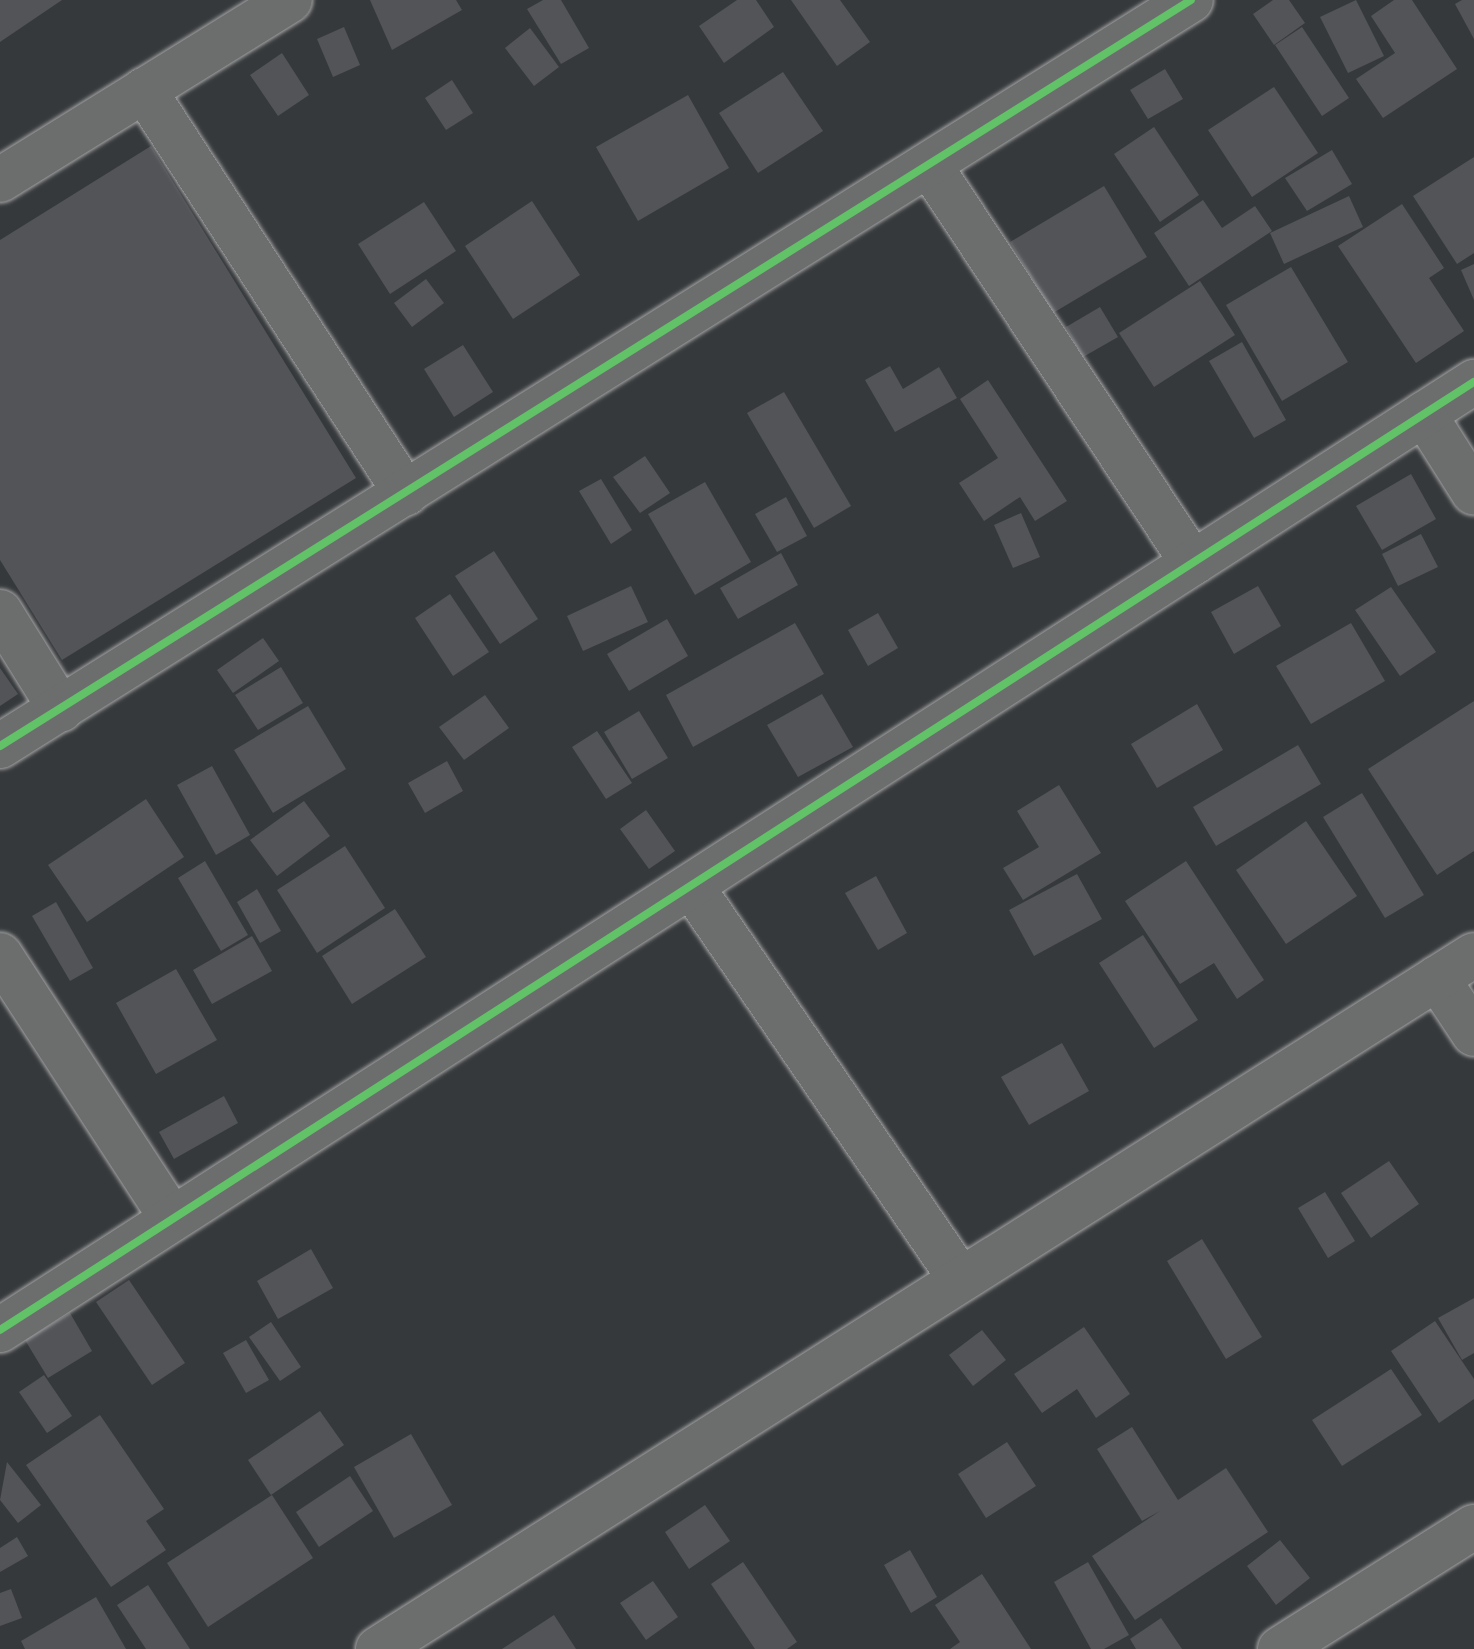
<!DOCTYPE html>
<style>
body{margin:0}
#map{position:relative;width:1474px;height:1649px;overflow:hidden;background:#36393b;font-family:Mali,sans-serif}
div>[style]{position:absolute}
.building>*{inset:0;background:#525458}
.roads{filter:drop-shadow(0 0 2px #a5a6a7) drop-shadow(0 0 2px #a5a6a7)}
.minor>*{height:44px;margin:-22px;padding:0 22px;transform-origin:22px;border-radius:22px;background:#6c6d6d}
.cycleway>*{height:8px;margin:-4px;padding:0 4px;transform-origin:4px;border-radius:4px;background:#61c268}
span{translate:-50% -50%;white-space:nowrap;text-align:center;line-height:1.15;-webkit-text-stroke:7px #2a2d2e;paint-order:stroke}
</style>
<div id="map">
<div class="building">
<div style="clip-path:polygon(0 0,62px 0,0 42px)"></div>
<div style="clip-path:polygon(370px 0,456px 0,462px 10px,392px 50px)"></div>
<div style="clip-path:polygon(543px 0,561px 0,589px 48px,561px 64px,527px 9px)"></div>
<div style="clip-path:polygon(737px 0,756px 0,774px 27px,724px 63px,699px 26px)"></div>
<div style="clip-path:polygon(791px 0,840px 0,870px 42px,837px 66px)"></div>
<div style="clip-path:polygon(1273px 0,1289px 0,1305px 23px,1274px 45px,1253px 14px)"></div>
<div style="clip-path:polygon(1356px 0,1384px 56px,1348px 73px,1320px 17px)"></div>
<div style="clip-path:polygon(1394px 0,1412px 0,1457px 69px,1383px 118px,1356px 79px,1395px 53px,1371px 16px)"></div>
<div style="clip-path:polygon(1462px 0,1474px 0,1474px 39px,1455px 4px)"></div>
<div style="clip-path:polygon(344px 27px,360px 65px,333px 77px,317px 39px)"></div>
<div style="clip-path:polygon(1302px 27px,1349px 98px,1322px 116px,1275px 45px)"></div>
<div style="clip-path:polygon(530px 28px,559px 67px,534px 86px,505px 48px)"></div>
<div style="clip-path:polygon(282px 53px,309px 95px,278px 116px,250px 75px)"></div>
<div style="clip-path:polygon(1165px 69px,1183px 99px,1148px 119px,1130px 90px)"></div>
<div style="clip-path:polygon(783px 72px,823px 131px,758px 173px,719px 113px)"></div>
<div style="clip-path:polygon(452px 80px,473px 113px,446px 130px,425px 98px)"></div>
<div style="clip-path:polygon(1274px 87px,1318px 153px,1252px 197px,1208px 130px)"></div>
<div style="clip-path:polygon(688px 95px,729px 168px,638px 221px,596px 147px)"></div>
<div style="clip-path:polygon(1154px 127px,1199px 195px,1160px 222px,1114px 154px)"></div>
<div style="clip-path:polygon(151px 146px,356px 478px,62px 660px,0 560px,0 240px)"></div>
<div style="clip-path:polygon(1332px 150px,1352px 184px,1307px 211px,1285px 178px)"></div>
<div style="clip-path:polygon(1474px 157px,1474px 253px,1457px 264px,1413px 196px)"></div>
<div style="clip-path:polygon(1104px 186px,1147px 257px,1053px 313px,1010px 242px)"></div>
<div style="clip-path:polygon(1349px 196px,1363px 227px,1284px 264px,1270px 233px)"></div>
<div style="clip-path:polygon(1203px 200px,1222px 228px,1255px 206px,1272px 231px,1189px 286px,1154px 233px)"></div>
<div style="clip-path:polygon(532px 201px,580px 275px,513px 319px,465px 246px)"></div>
<div style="clip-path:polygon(424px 202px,456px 251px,390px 294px,358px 244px)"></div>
<div style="clip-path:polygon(1402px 204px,1444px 268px,1429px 278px,1464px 331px,1416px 363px,1338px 246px)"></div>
<div style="clip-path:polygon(1474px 264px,1474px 300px,1461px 270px)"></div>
<div style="clip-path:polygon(1291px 267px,1348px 362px,1282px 401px,1226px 305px)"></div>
<div style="clip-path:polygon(426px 279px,444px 303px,412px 327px,394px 303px)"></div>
<div style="clip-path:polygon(1200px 281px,1235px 335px,1154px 387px,1119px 333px)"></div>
<div style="clip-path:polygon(1100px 307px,1118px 337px,1083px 357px,1066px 327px)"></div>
<div style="clip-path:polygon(1242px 342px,1286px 420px,1254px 438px,1209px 361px)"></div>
<div style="clip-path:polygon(463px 345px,493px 392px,454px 417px,424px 369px)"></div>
<div style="clip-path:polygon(890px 366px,903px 389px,939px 367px,957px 398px,895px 432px,865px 380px)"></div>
<div style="clip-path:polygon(988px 380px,1067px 501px,1035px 521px,1020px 497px,984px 521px,959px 483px,998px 458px,960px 399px)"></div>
<div style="clip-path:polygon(784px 392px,851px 506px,814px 528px,747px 413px)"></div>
<div style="clip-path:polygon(645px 456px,670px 493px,640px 513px,613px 477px)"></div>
<div style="clip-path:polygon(1411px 474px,1436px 519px,1382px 550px,1356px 506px)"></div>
<div style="clip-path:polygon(601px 479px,632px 530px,611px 544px,579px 491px)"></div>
<div style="clip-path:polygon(705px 482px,751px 562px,695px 595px,648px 514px)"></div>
<div style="clip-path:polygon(786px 497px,807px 536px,777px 552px,755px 514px)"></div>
<div style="clip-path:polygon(1021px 513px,1040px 557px,1013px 568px,994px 525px)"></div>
<div style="clip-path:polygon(1421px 534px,1438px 567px,1398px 586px,1382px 554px)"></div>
<div style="clip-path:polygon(494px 551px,538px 619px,500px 644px,455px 576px)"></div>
<div style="clip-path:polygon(781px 553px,798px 585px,738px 619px,720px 588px)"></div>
<div style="clip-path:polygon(631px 586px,648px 622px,583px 651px,567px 616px)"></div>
<div style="clip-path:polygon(1258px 586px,1281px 626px,1234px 654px,1211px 612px)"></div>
<div style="clip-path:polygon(1391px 587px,1436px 652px,1400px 676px,1355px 610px)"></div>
<div style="clip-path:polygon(450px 594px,489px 652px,453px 676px,415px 618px)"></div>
<div style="clip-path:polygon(878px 613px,898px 648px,868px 666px,848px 630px)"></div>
<div style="clip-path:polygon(667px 619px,688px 656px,629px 691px,607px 654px)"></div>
<div style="clip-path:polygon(795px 623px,824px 674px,693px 747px,666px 695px)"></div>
<div style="clip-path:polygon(1351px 623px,1385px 681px,1311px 724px,1276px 666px)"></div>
<div style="clip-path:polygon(263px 638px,279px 661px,233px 693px,217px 670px)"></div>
<div style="clip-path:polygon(281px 667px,303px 703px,258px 730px,235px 695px)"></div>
<div style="clip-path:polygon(0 668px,18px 694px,0 706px)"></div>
<div style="clip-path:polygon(822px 694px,853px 747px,798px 777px,767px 725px)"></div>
<div style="clip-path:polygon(485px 695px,509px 728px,464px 760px,439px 727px)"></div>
<div style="clip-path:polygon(1474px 701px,1474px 851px,1437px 875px,1368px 769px)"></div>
<div style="clip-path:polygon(1197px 704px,1223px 750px,1157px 788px,1131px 744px)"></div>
<div style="clip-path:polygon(308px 706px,346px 769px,273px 813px,234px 750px)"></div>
<div style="clip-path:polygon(639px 711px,668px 758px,632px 779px,604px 732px)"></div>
<div style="clip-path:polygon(597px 731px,632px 783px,606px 799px,572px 747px)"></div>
<div style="clip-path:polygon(1298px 745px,1321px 784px,1216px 846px,1193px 807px)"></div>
<div style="clip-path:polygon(447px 761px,463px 791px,425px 813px,408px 783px)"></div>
<div style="clip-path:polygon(212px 766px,250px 835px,216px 855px,177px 785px)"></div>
<div style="clip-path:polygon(1059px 785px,1101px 853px,1023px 900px,1003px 868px,1039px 847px,1017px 811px)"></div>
<div style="clip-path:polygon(1362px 793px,1424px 895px,1385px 918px,1323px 817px)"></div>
<div style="clip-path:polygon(146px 799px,184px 857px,87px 922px,48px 865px)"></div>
<div style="clip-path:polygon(304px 801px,330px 836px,277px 876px,250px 840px)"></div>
<div style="clip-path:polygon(646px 810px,675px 851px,649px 869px,620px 829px)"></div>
<div style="clip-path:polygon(1306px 821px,1357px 896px,1286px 944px,1236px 870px)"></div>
<div style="clip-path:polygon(345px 846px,385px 908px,317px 953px,277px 890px)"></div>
<div style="clip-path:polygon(205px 861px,248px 935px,221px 951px,178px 878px)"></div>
<div style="clip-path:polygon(1186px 861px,1264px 980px,1237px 999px,1214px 963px,1180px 984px,1125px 901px)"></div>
<div style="clip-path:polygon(1077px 874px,1102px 919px,1034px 956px,1009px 910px)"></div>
<div style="clip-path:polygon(876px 876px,907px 933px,878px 950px,845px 893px)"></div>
<div style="clip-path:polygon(257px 889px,281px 931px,260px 943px,237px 902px)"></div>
<div style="clip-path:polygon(56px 902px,93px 968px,70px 981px,32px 916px)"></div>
<div style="clip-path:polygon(395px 909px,426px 957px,352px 1004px,322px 956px)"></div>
<div style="clip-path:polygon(1143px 935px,1198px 1020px,1154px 1048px,1099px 963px)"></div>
<div style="clip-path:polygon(252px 936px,272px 971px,212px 1004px,193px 970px)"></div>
<div style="clip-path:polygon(176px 969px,217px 1040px,156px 1074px,116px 1003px)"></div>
<div style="clip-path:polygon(1062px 1043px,1089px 1091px,1029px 1125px,1001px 1077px)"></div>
<div style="clip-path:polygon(224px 1096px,238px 1123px,174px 1159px,159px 1132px)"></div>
<div style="clip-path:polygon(1389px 1161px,1419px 1204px,1371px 1238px,1341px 1193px)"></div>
<div style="clip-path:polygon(1325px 1192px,1355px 1241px,1328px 1258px,1298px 1208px)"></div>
<div style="clip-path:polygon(1202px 1239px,1262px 1337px,1226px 1359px,1167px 1261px)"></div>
<div style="clip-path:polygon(311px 1249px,333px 1288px,278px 1319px,257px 1281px)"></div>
<div style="clip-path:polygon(129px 1280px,185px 1363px,152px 1385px,96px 1302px)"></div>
<div style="clip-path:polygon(1474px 1298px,1474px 1353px,1462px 1360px,1438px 1318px)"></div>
<div style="clip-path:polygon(70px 1313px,92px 1351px,48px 1378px,25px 1340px)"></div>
<div style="clip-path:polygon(1435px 1321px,1474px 1379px,1474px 1399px,1439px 1423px,1391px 1351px)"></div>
<div style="clip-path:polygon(271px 1322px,301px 1367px,280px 1381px,249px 1337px)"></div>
<div style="clip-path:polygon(1084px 1327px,1130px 1394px,1096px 1418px,1077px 1389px,1042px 1413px,1014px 1374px)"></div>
<div style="clip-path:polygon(982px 1330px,1006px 1360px,973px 1386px,949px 1355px)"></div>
<div style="clip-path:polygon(246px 1340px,269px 1380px,246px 1393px,223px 1353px)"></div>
<div style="clip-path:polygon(1391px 1369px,1422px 1415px,1342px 1466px,1312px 1420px)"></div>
<div style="clip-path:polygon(44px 1375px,72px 1416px,47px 1433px,19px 1392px)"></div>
<div style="clip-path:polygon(320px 1411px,344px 1445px,271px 1495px,248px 1460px)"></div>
<div style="clip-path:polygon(100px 1415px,164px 1509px,146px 1521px,166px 1550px,111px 1587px,26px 1465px)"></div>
<div style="clip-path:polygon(1132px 1427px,1178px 1500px,1226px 1468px,1268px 1532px,1135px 1620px,1092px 1556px,1160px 1511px,1142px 1521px,1097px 1449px)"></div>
<div style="clip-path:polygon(411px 1434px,452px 1505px,394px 1538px,354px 1467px)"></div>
<div style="clip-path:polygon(1007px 1442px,1036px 1486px,986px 1518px,958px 1474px)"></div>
<div style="clip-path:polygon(7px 1462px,41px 1505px,18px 1523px,0 1500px)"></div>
<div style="clip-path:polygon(350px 1476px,373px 1511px,319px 1547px,296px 1512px)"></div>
<div style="clip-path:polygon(272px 1495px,313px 1558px,208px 1627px,167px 1563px)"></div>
<div style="clip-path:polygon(705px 1505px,730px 1541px,689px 1569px,665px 1532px)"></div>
<div style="clip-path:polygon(17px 1537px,28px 1556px,0 1572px,0 1548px)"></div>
<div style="clip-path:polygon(1280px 1540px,1310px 1578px,1276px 1605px,1247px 1566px)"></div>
<div style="clip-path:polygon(910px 1550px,937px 1597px,911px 1613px,884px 1565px)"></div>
<div style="clip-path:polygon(743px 1562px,797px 1642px,787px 1649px,755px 1649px,711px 1584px)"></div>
<div style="clip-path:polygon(1088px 1562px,1129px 1635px,1104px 1649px,1091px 1649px,1054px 1582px)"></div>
<div style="clip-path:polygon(982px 1574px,1031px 1649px,950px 1649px,960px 1642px,935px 1605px)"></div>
<div style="clip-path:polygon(653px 1581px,678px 1617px,646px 1640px,620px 1603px)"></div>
<div style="clip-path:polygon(148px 1585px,190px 1649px,146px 1649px,117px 1605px)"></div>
<div style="clip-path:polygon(11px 1589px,22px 1618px,0 1626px,0 1593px)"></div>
<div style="clip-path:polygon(96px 1597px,126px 1649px,25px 1649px,21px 1641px)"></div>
<div style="clip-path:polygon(554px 1615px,576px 1649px,502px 1649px)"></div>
<div style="clip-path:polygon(1161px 1618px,1182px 1649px,1136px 1649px,1130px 1639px)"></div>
</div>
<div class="roads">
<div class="minor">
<div style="left:144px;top:90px;width:481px;rotate:57deg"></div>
<div style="left:930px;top:166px;width:476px;rotate:56.5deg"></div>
<div style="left:0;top:180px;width:341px;rotate:-31.8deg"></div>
<div style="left:1424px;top:414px;width:93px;rotate:57.7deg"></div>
<div style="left:0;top:612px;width:115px;rotate:58.1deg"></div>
<div style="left:0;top:746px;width:1405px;rotate:-32.06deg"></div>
<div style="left:692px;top:887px;width:474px;rotate:55.6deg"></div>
<div style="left:0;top:955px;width:313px;rotate:56.9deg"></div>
<div style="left:1437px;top:978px;width:67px;rotate:56.5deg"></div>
<div style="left:0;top:1330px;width:1753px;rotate:-32.75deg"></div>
<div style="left:378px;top:1649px;width:1297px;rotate:-32.34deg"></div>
<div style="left:1280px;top:1649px;width:229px;rotate:-32.2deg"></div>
</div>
</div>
<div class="cycleway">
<div style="left:0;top:746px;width:1405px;rotate:-32.06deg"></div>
<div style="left:0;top:1330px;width:1753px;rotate:-32.75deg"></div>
</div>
</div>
